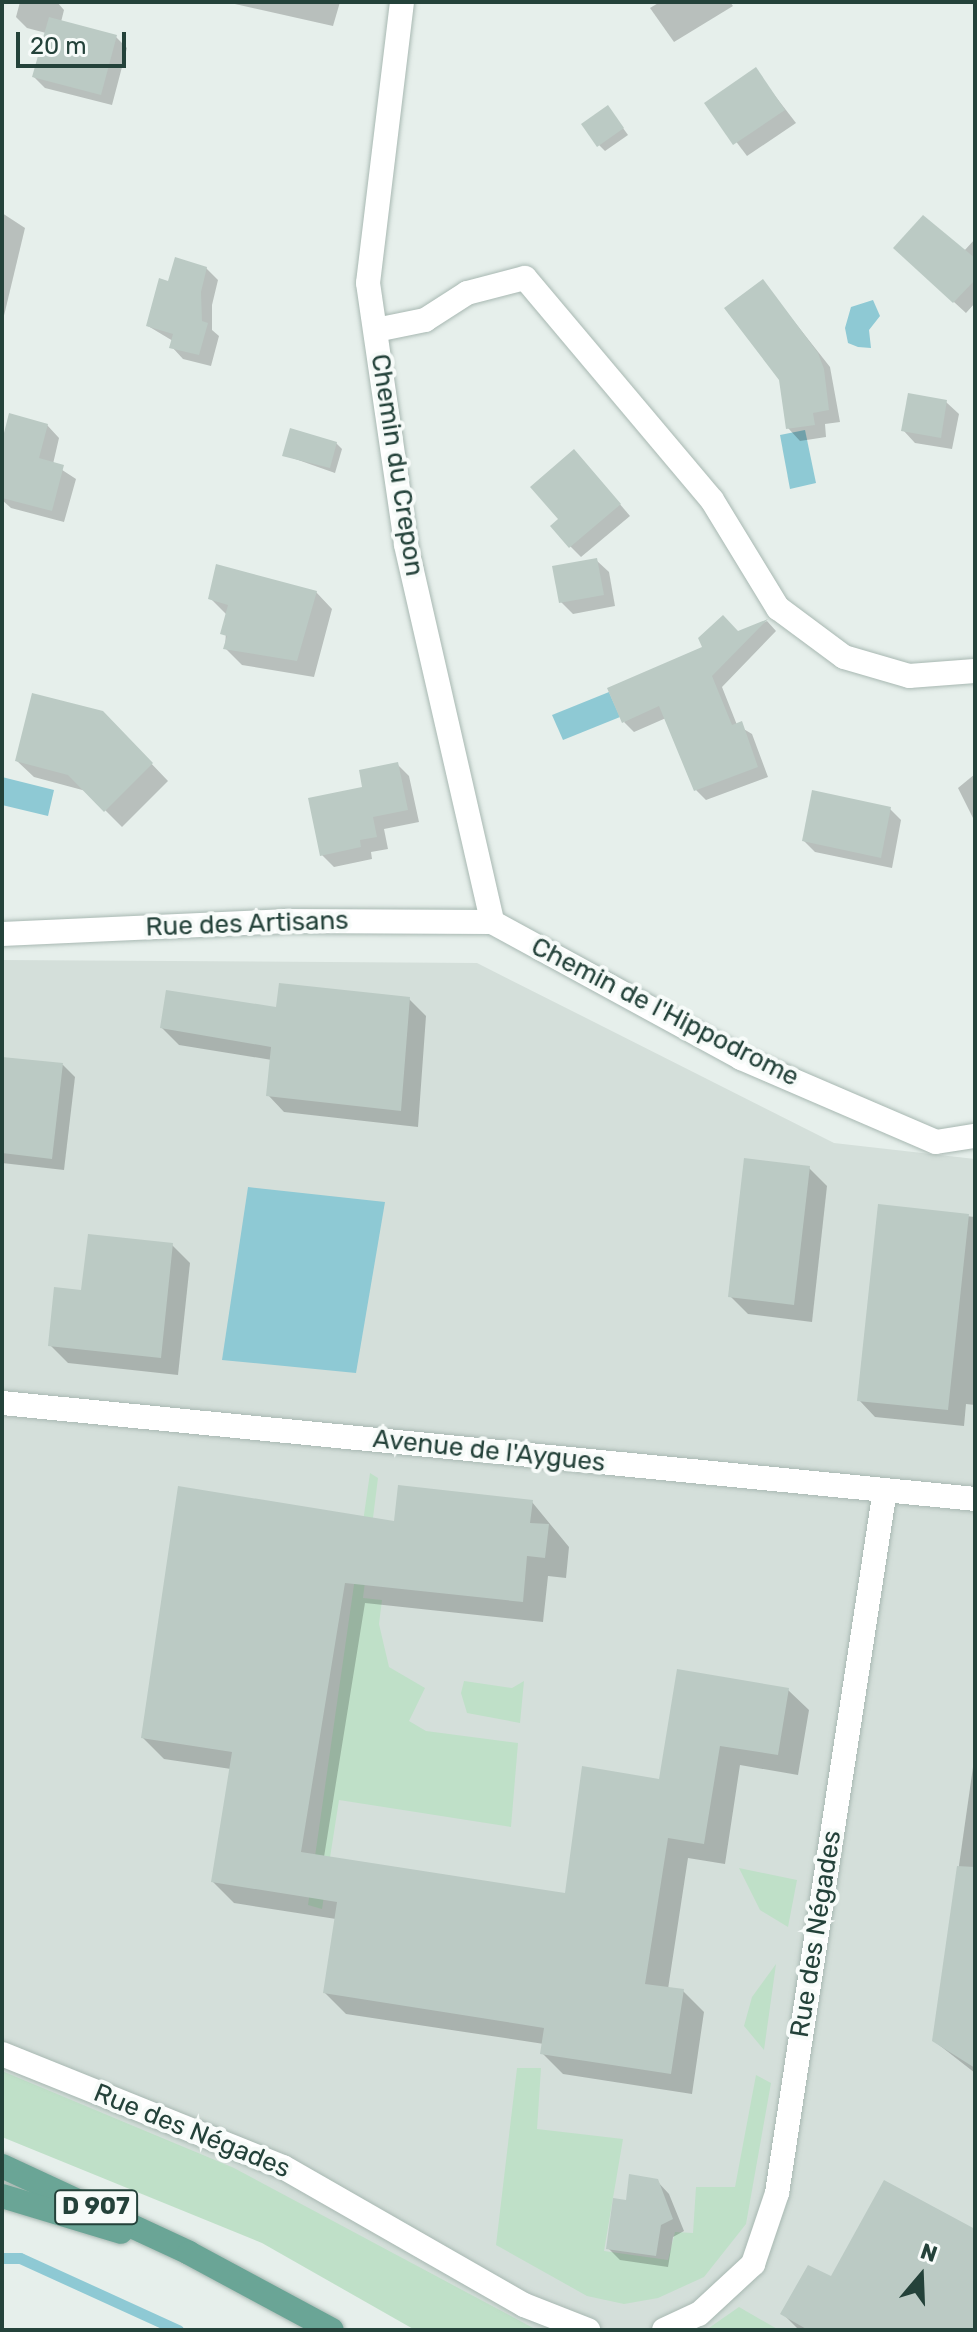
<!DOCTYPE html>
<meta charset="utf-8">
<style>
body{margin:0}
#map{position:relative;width:977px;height:2332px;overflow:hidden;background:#e6efeb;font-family:Rubik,sans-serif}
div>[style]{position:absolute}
.built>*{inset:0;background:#d4dfda}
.green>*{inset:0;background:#bfe0c8}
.water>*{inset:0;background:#8ec9d4}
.shadow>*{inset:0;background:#0003}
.stream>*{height:11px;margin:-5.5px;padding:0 5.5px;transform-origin:5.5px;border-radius:5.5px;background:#8ec9d4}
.building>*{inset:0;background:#bbcac4}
.roads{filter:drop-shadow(0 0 2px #a8b8b2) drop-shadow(0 0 2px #a8b8b2)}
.street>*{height:24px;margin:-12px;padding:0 12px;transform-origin:12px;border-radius:12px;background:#fff}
.primary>*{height:24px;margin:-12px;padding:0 12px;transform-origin:12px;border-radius:12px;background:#6aa596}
span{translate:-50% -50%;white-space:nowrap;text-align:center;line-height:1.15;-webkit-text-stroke:8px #f7fbf9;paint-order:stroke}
.shield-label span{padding:2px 6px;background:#f7fbf9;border:2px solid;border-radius:6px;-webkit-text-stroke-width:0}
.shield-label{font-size:24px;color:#24423a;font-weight:700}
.street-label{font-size:26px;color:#24423a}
.frame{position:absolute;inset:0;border:4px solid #24423a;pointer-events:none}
.north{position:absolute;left:881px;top:2236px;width:80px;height:80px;-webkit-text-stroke:6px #f7fbf9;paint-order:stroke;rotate:19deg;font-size:22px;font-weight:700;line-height:32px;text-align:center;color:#24423a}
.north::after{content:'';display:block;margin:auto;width:28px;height:36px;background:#24423a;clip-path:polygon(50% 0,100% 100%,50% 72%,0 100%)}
.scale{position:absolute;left:16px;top:32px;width:110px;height:36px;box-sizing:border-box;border:4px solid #24423a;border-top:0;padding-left:10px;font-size:24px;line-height:28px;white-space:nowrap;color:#24423a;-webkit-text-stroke:6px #f7fbf9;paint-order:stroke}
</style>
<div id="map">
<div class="built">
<div style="clip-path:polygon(2px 960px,477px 963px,834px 1143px,975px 1159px,975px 2330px,466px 2330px,2px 2129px)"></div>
</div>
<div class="green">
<div style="clip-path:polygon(370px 1473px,378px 1478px,363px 1598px,382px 1600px,379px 1624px,389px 1667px,425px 1688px,409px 1721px,426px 1731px,518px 1743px,511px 1827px,339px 1800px,322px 1909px,308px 1905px)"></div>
<div style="clip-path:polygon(464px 1681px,512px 1688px,524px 1681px,520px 1723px,467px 1713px,461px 1693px)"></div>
<div style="clip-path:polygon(739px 1868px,797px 1880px,788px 1927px,760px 1910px)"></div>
<div style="clip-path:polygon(776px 1964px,764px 2050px,744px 2026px,752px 1997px)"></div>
<div style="clip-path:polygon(517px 2068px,541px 2068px,537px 2129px,623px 2139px,604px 2251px,668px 2260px,675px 2232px,693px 2233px,696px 2187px,735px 2187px,756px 2075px,771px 2083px,746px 2224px,704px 2277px,658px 2298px,624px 2304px,587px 2296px,496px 2245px)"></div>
<div style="clip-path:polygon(2px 2071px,234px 2168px,537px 2330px,415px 2330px,262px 2243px,2px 2137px)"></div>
<div style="clip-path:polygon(739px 2307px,779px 2330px,706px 2330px)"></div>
</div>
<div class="water">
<div style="clip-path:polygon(873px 300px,880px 316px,869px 330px,871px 348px,858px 347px,848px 343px,845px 328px,851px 307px)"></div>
<div style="clip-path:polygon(805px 430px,816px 483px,790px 489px,780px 435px)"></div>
<div style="clip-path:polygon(609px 692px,620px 717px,563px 740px,552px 715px)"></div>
<div style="clip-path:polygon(2px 777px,54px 790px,48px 816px,2px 805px)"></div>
<div style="clip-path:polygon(248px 1187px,385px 1202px,356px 1373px,222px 1360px)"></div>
</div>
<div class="shadow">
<div style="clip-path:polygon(20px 2px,57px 2px,64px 10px,61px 22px,116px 37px,127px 48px,112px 105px,45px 88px,34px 77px,46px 33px,27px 28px,16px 17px)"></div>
<div style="clip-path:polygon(226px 2px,340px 2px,333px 26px)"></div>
<div style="clip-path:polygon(660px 2px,730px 2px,733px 6px,674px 42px,650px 8px)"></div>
<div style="clip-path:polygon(755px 70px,796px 123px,747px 156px,707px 103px)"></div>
<div style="clip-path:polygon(613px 114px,628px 135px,605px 151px,599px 145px)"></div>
<div style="clip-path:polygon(2px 213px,25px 228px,2px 324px)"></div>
<div style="clip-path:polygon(975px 239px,975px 303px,966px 313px,907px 259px,964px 251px)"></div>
<div style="clip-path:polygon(206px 268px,218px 280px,212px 305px,212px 330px,219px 336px,211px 366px,183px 359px,172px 347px,173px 341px,148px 326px)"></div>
<div style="clip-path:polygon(763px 282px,830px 367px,840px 422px,825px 424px,826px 437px,800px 441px,788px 428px)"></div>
<div style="clip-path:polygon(946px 402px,959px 414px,952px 449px,915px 443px,903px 430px)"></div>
<div style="clip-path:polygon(47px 425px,59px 438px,53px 464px,76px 479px,64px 522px,11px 508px,2px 500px,2px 449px)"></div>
<div style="clip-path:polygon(336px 443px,342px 449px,335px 473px,284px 455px)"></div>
<div style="clip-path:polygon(585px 463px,630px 516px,581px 557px,570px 546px,561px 519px)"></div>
<div style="clip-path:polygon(596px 560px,609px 572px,615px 606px,573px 614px,561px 602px)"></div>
<div style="clip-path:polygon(316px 592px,332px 609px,314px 677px,242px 665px,225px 648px,227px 615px,210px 598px)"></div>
<div style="clip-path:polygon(767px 621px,776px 631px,722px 687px,737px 725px,752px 734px,768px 777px,706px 800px,696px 790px,666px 718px,634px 732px,624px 722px,738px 634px)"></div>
<div style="clip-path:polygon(102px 712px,168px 781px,122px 827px,86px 791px,34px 777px,17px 761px)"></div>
<div style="clip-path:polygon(397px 764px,409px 776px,419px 822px,384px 829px,388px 849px,371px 852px,372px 859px,334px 867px,322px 855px,365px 789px)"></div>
<div style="clip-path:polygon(975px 774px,975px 822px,958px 788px)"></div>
<div style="clip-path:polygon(890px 809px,901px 820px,892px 868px,815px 852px,804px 841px)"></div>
<div style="clip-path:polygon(409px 999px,426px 1016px,418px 1127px,284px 1112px,268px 1095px,272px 1060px,179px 1045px,162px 1028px,278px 1009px)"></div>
<div style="clip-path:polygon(2px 1059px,63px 1065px,75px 1077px,64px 1170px,2px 1163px)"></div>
<div style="clip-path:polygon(809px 1168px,827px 1186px,812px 1322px,748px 1314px,730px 1296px)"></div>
<div style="clip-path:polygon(880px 1207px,975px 1217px,975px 1405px,966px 1404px,964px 1426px,875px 1417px,859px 1400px)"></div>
<div style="clip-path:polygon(172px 1245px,190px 1263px,178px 1375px,68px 1363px,50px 1345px,83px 1293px)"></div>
<div style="clip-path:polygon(532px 1502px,569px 1547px,566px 1578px,548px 1576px,543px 1622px,365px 1603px,324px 1857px,567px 1896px,660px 1781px,788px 1690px,809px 1710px,798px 1775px,740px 1765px,725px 1864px,688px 1858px,668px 1989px,683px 1991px,704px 2012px,692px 2094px,563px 2074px,542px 2053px,544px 2044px,346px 2014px,325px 1993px,336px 1919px,234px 1903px,213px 1882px,231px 1769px,164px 1759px,143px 1738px,396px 1524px)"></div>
<div style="clip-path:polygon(975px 1753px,975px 2073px,934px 2041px)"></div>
<div style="clip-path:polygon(657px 2181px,669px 2194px,684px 2231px,673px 2237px,668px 2267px,620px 2260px,608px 2248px,627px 2203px)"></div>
<div style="clip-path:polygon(975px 2231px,975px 2330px,799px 2330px,783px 2314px,832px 2279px)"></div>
</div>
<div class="stream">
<div style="left:2px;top:2258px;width:18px"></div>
<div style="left:20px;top:2258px;width:174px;rotate:24.5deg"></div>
</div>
<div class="building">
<div style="clip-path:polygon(49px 17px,117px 35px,101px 95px,32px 77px)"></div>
<div style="clip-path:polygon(756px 67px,785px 110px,733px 145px,704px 103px)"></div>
<div style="clip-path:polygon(608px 105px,624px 128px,597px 147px,581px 124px)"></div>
<div style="clip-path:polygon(923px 215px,975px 258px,975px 280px,953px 303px,893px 248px)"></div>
<div style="clip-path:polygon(175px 257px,207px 267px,201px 292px,202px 321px,208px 323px,199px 355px,169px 348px,173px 334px,146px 326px,159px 278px,168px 281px)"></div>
<div style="clip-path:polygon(763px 279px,818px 353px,824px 369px,829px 410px,813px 413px,815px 425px,786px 429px,779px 380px,724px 308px)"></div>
<div style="clip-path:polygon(908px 393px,947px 400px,941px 438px,901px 431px)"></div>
<div style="clip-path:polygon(9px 413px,48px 424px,39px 458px,64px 465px,52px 511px,2px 498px,2px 441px)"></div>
<div style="clip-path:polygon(290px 428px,337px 442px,330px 468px,282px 456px)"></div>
<div style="clip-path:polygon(574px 449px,621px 504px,569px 548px,550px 526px,558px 519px,530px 487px)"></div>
<div style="clip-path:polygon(597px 558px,604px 595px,559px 603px,552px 566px)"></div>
<div style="clip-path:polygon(216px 564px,317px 591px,297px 661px,223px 649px,227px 636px,220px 634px,228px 605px,208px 599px)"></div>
<div style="clip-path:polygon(723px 615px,738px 631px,768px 619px,712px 676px,732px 725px,742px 721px,758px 767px,694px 791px,659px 706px,622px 723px,607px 688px,702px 647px,698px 638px)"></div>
<div style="clip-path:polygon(32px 693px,103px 711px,153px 763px,104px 812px,68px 775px,15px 761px)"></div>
<div style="clip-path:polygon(398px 762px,408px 810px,373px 817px,377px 837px,360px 840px,361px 847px,320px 856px,308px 798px,362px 787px,359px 770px)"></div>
<div style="clip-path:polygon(812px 790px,891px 807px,881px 858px,802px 841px)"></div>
<div style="clip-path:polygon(279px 983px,410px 997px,401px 1111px,266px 1096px,271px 1047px,160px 1028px,166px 990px,276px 1007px)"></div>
<div style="clip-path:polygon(2px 1057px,63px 1063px,52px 1159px,2px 1153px)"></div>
<div style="clip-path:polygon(744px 1158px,810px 1166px,794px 1305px,728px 1297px)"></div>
<div style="clip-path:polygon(878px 1204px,969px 1214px,948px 1410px,857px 1401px)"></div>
<div style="clip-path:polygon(88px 1234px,173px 1243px,161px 1358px,48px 1346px,54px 1287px,81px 1290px)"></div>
<div style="clip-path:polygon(398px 1485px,533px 1500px,530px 1523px,549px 1524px,545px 1558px,527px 1556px,523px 1602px,345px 1583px,301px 1852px,565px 1893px,582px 1766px,659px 1779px,677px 1669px,789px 1688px,778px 1755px,720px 1746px,704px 1844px,668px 1838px,645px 1984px,684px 1989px,671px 2074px,540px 2054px,544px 2028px,323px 1993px,337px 1902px,211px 1882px,232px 1752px,141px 1738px,178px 1486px,394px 1521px)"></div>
<div style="clip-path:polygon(957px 1866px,975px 1867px,975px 2068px,932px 2041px)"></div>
<div style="clip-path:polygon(629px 2174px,658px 2179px,673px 2219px,661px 2225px,656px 2256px,606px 2249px,613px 2198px,626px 2200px)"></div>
<div style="clip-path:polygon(884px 2180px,975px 2229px,975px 2330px,808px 2330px,780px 2314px,808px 2265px,831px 2276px)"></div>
</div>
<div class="roads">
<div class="street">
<div style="left:402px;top:2px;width:283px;rotate:96.9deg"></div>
<div style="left:368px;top:283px;width:265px;rotate:81.7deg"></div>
<div style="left:406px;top:545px;width:387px;rotate:77.1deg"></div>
<div style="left:376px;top:330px;width:50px;rotate:-11.5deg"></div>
<div style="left:425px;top:320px;width:50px;rotate:-32.7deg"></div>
<div style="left:467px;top:293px;width:60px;rotate:-14.5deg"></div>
<div style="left:525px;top:278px;width:290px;rotate:49.9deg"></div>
<div style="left:712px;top:500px;width:127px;rotate:58.6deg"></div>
<div style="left:778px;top:608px;width:82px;rotate:36.6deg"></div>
<div style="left:844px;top:657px;width:68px;rotate:16.3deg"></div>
<div style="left:909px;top:676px;width:66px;rotate:-4.3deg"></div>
<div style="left:2px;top:934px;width:281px;rotate:-2.6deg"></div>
<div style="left:283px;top:921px;width:209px;rotate:0.3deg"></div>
<div style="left:492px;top:922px;width:284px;rotate:28.6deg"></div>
<div style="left:741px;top:1058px;width:212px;rotate:23.3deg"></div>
<div style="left:936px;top:1142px;width:39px;rotate:-9deg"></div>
<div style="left:2px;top:1403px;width:978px;rotate:5.63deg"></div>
<div style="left:2px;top:2054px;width:303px;rotate:21.9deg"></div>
<div style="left:283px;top:2167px;width:278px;rotate:29.8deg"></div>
<div style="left:524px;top:2305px;width:69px;rotate:21.3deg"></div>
<div style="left:664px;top:2330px;width:38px;rotate:-25deg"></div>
<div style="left:699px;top:2314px;width:74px;rotate:-42.8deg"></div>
<div style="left:753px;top:2264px;width:75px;rotate:-71.3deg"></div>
<div style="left:777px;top:2193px;width:711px;rotate:-81.27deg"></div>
</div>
<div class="primary">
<div style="left:2px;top:2166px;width:206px;rotate:24.9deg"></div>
<div style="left:189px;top:2253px;width:162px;rotate:28.3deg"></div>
<div style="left:2px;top:2196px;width:124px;rotate:16.8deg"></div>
</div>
</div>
<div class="shield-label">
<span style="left:96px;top:2207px">D 907</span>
</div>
<div class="street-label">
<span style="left:397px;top:465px;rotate:81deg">Chemin du Crepon</span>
<span style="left:247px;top:924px;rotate:-2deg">Rue des Artisans</span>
<span style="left:665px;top:1012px;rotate:27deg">Chemin de l'Hippodrome</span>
<span style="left:489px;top:1451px;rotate:6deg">Avenue de l'Aygues</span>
<span style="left:816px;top:1934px;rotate:-81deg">Rue des Négades</span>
<span style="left:192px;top:2131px;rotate:22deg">Rue des Négades</span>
</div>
<div class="frame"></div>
<div class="north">N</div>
<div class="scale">20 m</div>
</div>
